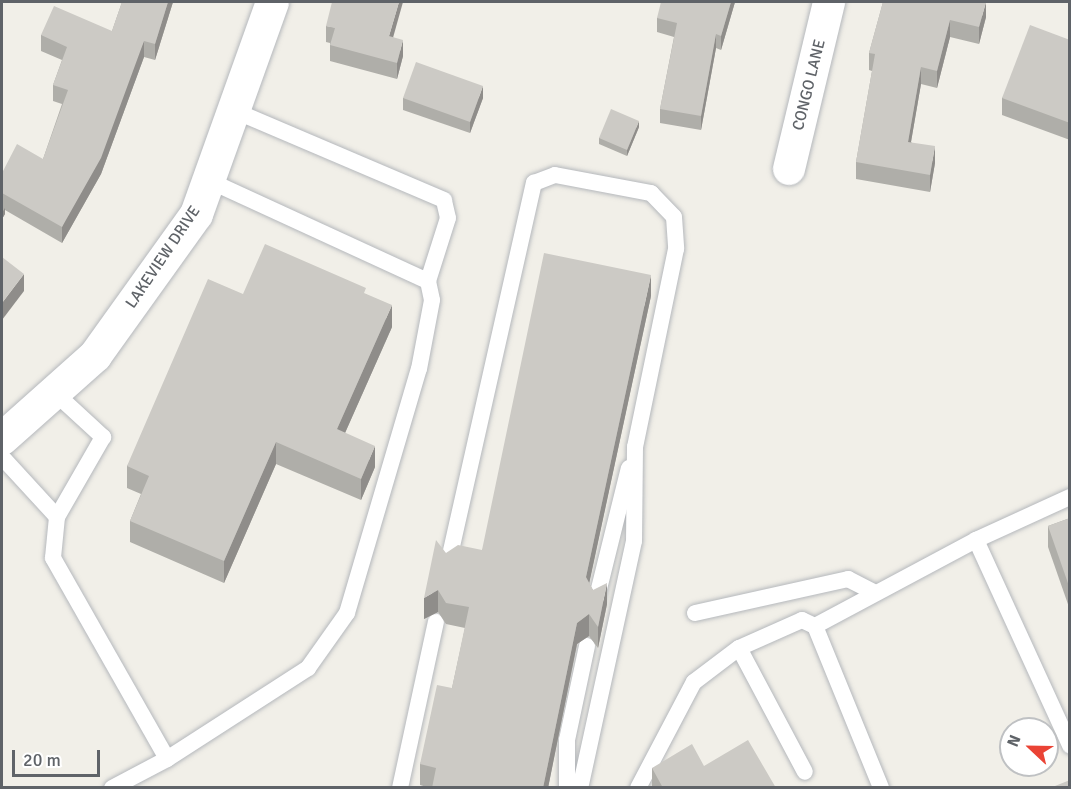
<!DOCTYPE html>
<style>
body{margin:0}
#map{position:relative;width:1071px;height:789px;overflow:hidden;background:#f1efe8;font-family:Signika,sans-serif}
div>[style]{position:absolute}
.roads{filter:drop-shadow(0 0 2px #b5b8bc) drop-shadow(0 0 2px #b5b8bc)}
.lane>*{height:16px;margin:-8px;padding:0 8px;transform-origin:8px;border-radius:8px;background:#fff}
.street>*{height:32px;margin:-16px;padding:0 16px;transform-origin:16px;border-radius:16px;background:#fff}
.secondary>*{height:33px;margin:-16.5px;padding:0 16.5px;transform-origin:16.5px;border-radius:16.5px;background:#fff}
.wall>*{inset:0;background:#afaea9}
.shaded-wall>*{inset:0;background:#8f8d8a}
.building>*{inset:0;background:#cccac5}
span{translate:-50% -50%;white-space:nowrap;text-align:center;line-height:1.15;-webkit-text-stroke:4.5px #fff;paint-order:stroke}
.street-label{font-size:16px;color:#5f6368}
.frame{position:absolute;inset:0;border:3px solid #5f6368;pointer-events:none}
.north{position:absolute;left:999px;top:717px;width:60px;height:60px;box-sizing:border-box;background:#fff;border:2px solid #bfc1c3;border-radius:50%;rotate:292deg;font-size:16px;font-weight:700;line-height:24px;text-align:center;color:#5f6368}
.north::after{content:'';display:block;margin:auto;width:21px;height:27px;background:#ea4335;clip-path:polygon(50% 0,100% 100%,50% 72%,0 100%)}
.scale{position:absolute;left:12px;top:750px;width:88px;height:27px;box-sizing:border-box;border:3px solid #5f6368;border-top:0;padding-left:8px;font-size:18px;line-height:21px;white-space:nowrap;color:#5f6368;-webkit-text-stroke:4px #fff;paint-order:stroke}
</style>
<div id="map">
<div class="roads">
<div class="lane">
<div style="left:208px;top:180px;width:242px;rotate:24.7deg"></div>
<div style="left:54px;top:392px;width:67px;rotate:42.6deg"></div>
<div style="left:103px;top:437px;width:92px;rotate:119.9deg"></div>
<div style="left:2px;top:457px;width:81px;rotate:47.5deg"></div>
<div style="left:57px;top:517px;width:41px;rotate:95.6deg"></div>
<div style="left:53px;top:558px;width:231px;rotate:60.4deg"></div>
<div style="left:167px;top:759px;width:168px;rotate:-32.8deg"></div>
<div style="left:308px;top:668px;width:67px;rotate:-54.7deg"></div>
<div style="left:347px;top:613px;width:254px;rotate:-73.6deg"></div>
<div style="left:419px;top:369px;width:70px;rotate:-79.3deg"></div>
<div style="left:432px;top:300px;width:19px;rotate:-102deg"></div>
<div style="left:428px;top:281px;width:66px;rotate:-72.4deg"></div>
<div style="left:448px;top:218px;width:18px;rotate:-103deg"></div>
<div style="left:444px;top:200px;width:227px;rotate:-156.9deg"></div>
<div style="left:976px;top:540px;width:103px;rotate:-24.6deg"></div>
<div style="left:448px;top:564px;width:391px;rotate:-77.3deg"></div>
<div style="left:534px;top:183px;width:22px;rotate:-21deg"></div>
<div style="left:555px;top:175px;width:98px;rotate:10.6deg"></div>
<div style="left:651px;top:193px;width:33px;rotate:46deg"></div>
<div style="left:674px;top:217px;width:32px;rotate:86deg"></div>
<div style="left:676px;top:249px;width:202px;rotate:101.7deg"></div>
<div style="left:635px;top:447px;width:94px;rotate:90.6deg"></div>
<div style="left:634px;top:541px;width:253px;rotate:102.3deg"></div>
<div style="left:596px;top:601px;width:137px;rotate:-76.1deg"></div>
<div style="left:695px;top:613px;width:157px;rotate:-12.5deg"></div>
<div style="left:848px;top:579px;width:30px;rotate:27deg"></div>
<div style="left:815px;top:626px;width:183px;rotate:-28.1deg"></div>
<div style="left:976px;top:540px;width:226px;rotate:65.4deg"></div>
<div style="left:739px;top:648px;width:140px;rotate:62deg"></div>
<div style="left:112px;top:788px;width:62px;rotate:-27.8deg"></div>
<div style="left:400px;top:788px;width:170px;rotate:-77.8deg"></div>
<div style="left:567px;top:788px;width:48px;rotate:-90deg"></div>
<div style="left:567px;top:740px;width:96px;rotate:-78deg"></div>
<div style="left:638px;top:788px;width:120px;rotate:-62.2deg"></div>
<div style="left:694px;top:682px;width:56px;rotate:-37.1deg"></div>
<div style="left:739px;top:648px;width:69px;rotate:-24deg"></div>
<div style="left:802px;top:620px;width:14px;rotate:25deg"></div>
<div style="left:815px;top:626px;width:175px;rotate:67.8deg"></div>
</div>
<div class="street">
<div style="left:789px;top:169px;width:172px;rotate:-76.5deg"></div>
</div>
<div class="secondary">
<div style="left:2px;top:438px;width:125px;rotate:-41.7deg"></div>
<div style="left:95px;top:355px;width:173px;rotate:-54.4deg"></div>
<div style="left:196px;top:214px;width:225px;rotate:-70.3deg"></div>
</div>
</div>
<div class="wall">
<div style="clip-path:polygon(122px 2px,173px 2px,155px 60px,144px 57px,101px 174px,62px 243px,5px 210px,5px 214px,2px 219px,2px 173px,43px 159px,62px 104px,53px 101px,53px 85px,62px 60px,41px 51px,41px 35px,112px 31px)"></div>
<div style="clip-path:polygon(735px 2px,721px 50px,716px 48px,701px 130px,660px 123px,660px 109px,674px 37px,657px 32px,657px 18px)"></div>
<div style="clip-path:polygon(883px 2px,986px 17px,979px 44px,950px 37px,937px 88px,921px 84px,911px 142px,935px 163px,930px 192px,856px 179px,856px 162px,872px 71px,869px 70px,869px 53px)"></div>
<div style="clip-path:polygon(326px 26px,393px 37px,403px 56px,397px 79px,330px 61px,330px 43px,326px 42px)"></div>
<div style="clip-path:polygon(1070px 40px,1070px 140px,1002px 115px,1002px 98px)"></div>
<div style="clip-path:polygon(403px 98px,483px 98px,470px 133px,403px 110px)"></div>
<div style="clip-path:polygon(639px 127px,627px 156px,599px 144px,599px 138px)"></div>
<div style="clip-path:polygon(243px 294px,366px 294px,392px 327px,345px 433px,375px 467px,361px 500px,276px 464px,224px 583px,130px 542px,130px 521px,141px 494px,127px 488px,127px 466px)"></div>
<div style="clip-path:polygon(651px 296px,589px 583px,593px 590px,607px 604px,598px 648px,589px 636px,577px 644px,548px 788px,430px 788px,420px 785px,420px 764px,452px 688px,465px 628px,446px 624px,438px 612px,424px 619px,446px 553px,482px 550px)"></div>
<div style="clip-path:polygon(1070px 518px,1070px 610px,1048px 547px,1048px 526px)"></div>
<div style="clip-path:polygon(704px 766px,776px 788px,652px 788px,652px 768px)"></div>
</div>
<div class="shaded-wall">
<div style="clip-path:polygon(168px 2px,173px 2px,155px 60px,155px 44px)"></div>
<div style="clip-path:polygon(399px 2px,403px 2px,389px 52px,389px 36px)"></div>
<div style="clip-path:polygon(731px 2px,735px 2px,721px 50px,721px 36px)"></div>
<div style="clip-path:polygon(986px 2px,986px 17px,979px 44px,979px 27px)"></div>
<div style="clip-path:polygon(950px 20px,950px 37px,937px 88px,937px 71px)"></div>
<div style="clip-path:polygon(716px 34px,716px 48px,701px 130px,701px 116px)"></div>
<div style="clip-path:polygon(403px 40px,403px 56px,397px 79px,397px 63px)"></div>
<div style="clip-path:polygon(144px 41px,144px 57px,101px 174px,62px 243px,62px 227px)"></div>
<div style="clip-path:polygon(921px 67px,921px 84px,908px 159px,908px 142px)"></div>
<div style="clip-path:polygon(483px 86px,483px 98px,470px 133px,470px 122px)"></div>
<div style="clip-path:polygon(639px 121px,639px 127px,627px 156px,627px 150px)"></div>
<div style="clip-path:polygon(935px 146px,935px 163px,930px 192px,930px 175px)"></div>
<div style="clip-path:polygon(5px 208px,5px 214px,2px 219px,2px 213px)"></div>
<div style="clip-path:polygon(24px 274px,24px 291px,2px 320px,2px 303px)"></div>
<div style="clip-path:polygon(651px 275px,651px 296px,586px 598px,586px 577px)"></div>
<div style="clip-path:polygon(392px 305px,392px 327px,337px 451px,337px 429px)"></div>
<div style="clip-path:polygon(276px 442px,276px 464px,224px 583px,224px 561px)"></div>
<div style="clip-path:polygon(375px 446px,375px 467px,361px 500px,361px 479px)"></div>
<div style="clip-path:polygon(607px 583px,607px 604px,598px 648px,598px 627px)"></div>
<div style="clip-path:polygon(438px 590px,438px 612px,424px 619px,424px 598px)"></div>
<div style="clip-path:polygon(589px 614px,589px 636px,577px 644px,548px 788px,543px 788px,577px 623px)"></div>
</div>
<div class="building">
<div style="clip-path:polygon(122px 2px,168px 2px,155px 44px,144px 41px,101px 158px,62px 227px,2px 193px,2px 173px,17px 144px,43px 159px,68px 90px,53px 85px,67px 47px,41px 35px,54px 6px,112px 31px)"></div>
<div style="clip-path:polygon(332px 2px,399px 2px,389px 36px,403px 40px,397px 63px,330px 45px,335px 28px,326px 26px)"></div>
<div style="clip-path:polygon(661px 2px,731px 2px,721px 36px,716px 34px,701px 116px,660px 109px,677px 23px,657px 18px)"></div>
<div style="clip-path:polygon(883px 2px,986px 2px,979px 27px,950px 20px,937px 71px,921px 67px,908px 142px,935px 146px,930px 175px,856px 162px,875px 54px,869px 53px)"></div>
<div style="clip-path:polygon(1030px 25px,1070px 40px,1070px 123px,1002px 98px)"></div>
<div style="clip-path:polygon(416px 62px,483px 86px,470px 122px,403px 98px)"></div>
<div style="clip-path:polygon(611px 109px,639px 121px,627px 150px,599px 138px)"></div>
<div style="clip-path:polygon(265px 244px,366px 288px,364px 293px,392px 305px,337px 429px,375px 446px,361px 479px,276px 442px,224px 561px,130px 521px,149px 476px,127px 466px,208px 279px,243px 294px)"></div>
<div style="clip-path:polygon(544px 253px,651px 275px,586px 577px,593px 590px,607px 583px,598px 627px,589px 614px,577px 623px,543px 788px,432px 788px,436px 768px,420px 764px,437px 685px,452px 688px,469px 607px,446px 603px,438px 590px,424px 598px,436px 540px,446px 553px,458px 545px,482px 550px)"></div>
<div style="clip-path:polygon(2px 257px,24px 274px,2px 303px)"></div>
<div style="clip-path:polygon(1070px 518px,1070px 589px,1048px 526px)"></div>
<div style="clip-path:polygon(748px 740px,776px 788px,663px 788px,652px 768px,692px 744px,704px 766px)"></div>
<div style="clip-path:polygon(1070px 780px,1070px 788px,1050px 788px)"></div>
</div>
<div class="street-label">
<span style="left:809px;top:85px;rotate:-76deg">CONGO LANE</span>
<span style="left:163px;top:257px;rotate:-56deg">LAKEVIEW DRIVE</span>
</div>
<div class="frame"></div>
<div class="north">N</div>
<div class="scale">20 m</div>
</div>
